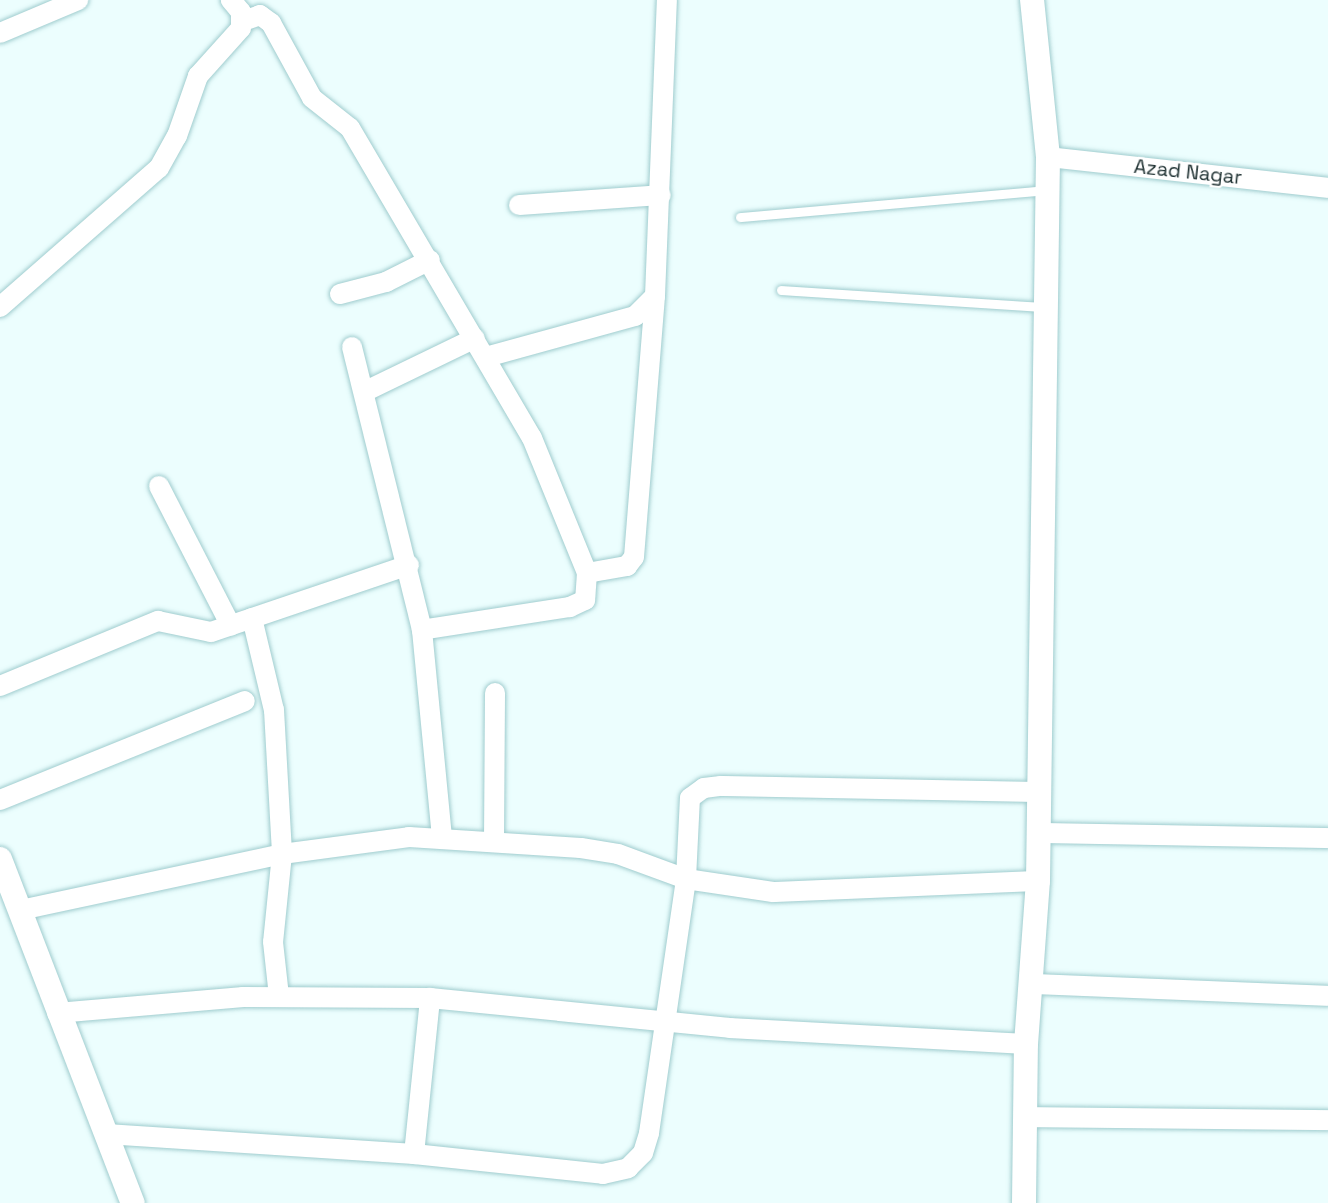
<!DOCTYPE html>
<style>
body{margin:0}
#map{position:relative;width:1328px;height:1203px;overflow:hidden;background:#ecfefe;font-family:"Space Grotesk",sans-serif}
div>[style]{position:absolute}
.roads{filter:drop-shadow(0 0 2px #9fccce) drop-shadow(0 0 2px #9fccce)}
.service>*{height:9px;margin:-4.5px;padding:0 4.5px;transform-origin:4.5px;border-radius:4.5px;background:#fff}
.minor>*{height:20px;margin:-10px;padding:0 10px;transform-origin:10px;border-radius:10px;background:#fff}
.tertiary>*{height:24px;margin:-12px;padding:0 12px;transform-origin:12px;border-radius:12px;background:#fff}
span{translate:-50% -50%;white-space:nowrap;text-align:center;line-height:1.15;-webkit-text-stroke:4.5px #fff;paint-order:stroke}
.street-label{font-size:20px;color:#213334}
</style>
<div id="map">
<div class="roads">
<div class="service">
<div style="left:740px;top:217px;width:307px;rotate:-5deg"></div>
<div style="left:781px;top:290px;width:265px;rotate:3.7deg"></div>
</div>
<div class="minor">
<div style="left:243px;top:21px;width:18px;rotate:-19deg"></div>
<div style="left:260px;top:15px;width:14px;rotate:36deg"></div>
<div style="left:271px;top:23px;width:85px;rotate:61.3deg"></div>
<div style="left:312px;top:98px;width:48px;rotate:38.3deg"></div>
<div style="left:350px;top:128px;width:359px;rotate:59.6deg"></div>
<div style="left:532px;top:438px;width:146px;rotate:67.8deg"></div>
<div style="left:587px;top:573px;width:27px;rotate:94deg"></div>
<div style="left:585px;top:600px;width:17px;rotate:155deg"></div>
<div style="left:570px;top:607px;width:150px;rotate:171.2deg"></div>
<div style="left:0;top:33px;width:85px;rotate:-22.9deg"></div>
<div style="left:1048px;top:157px;width:282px;rotate:6.3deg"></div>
<div style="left:519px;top:205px;width:142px;rotate:-4deg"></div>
<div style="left:340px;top:294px;width:48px;rotate:-14.6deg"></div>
<div style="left:386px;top:282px;width:49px;rotate:-26.6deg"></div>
<div style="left:0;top:307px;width:211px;rotate:-41.2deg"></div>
<div style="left:159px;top:168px;width:37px;rotate:-61deg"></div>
<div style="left:177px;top:136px;width:64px;rotate:-70.7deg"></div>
<div style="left:198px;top:76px;width:64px;rotate:-48.1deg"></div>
<div style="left:241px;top:28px;width:16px;rotate:-90deg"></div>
<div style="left:241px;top:12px;width:16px;rotate:-130deg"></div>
<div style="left:352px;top:347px;width:292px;rotate:76.1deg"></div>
<div style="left:422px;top:630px;width:209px;rotate:84.5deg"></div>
<div style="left:486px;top:357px;width:155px;rotate:-15.4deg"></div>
<div style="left:635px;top:316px;width:28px;rotate:-45deg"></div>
<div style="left:655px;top:296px;width:296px;rotate:-87.7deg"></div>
<div style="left:364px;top:392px;width:123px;rotate:-25.9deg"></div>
<div style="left:159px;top:486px;width:157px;rotate:62.8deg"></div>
<div style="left:587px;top:573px;width:41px;rotate:-9.9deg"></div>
<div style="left:627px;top:566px;width:11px;rotate:-52deg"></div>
<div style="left:634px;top:557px;width:262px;rotate:-85.4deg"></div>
<div style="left:252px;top:618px;width:95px;rotate:76.6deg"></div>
<div style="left:274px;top:710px;width:144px;rotate:86.8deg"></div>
<div style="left:282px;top:854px;width:88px;rotate:95.8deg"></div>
<div style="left:273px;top:942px;width:54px;rotate:83.7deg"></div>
<div style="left:0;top:686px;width:171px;rotate:-22.4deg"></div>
<div style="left:158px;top:621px;width:54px;rotate:11.7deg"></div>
<div style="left:211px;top:632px;width:209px;rotate:-18.7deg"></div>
<div style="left:0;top:800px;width:264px;rotate:-22deg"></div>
<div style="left:1039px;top:833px;width:289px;rotate:1deg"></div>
<div style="left:494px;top:839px;width:146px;rotate:-89.6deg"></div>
<div style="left:21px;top:910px;width:267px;rotate:-12.1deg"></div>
<div style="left:282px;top:854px;width:128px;rotate:-7.6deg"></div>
<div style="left:409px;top:837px;width:172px;rotate:3.7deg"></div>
<div style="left:581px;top:848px;width:37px;rotate:9deg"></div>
<div style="left:618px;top:854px;width:72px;rotate:20.2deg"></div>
<div style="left:686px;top:879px;width:88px;rotate:8.5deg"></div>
<div style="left:773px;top:892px;width:265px;rotate:-2.4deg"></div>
<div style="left:1032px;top:984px;width:296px;rotate:2.3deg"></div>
<div style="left:57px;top:1013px;width:187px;rotate:-4.9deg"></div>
<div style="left:243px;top:997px;width:187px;rotate:0.3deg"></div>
<div style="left:430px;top:998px;width:301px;rotate:5.7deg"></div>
<div style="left:730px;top:1028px;width:296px;rotate:3.1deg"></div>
<div style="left:1027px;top:1117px;width:301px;rotate:0.6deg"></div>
<div style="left:106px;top:1134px;width:309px;rotate:3.7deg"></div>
<div style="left:414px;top:1154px;width:190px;rotate:6deg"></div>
<div style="left:603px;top:1174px;width:26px;rotate:-13deg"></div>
<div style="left:628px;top:1168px;width:21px;rotate:-45deg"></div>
<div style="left:643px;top:1153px;width:21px;rotate:-73deg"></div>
<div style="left:649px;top:1133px;width:257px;rotate:-81.7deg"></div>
<div style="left:686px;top:879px;width:81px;rotate:-87.2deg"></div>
<div style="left:690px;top:798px;width:17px;rotate:-36deg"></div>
<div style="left:704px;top:788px;width:17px;rotate:-7deg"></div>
<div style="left:721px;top:786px;width:319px;rotate:1.1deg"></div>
<div style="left:414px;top:1154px;width:157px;rotate:-84.1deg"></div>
</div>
<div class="tertiary">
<div style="left:0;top:859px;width:369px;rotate:68.9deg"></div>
<div style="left:1024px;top:1203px;width:159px;rotate:-89.3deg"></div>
<div style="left:1026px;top:1044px;width:163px;rotate:-85.8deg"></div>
<div style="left:1038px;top:881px;width:724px;rotate:-89.21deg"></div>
<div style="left:1048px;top:157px;width:158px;rotate:-95.8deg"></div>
</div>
</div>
<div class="street-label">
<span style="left:1188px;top:172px;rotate:6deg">Azad Nagar</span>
</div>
</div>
